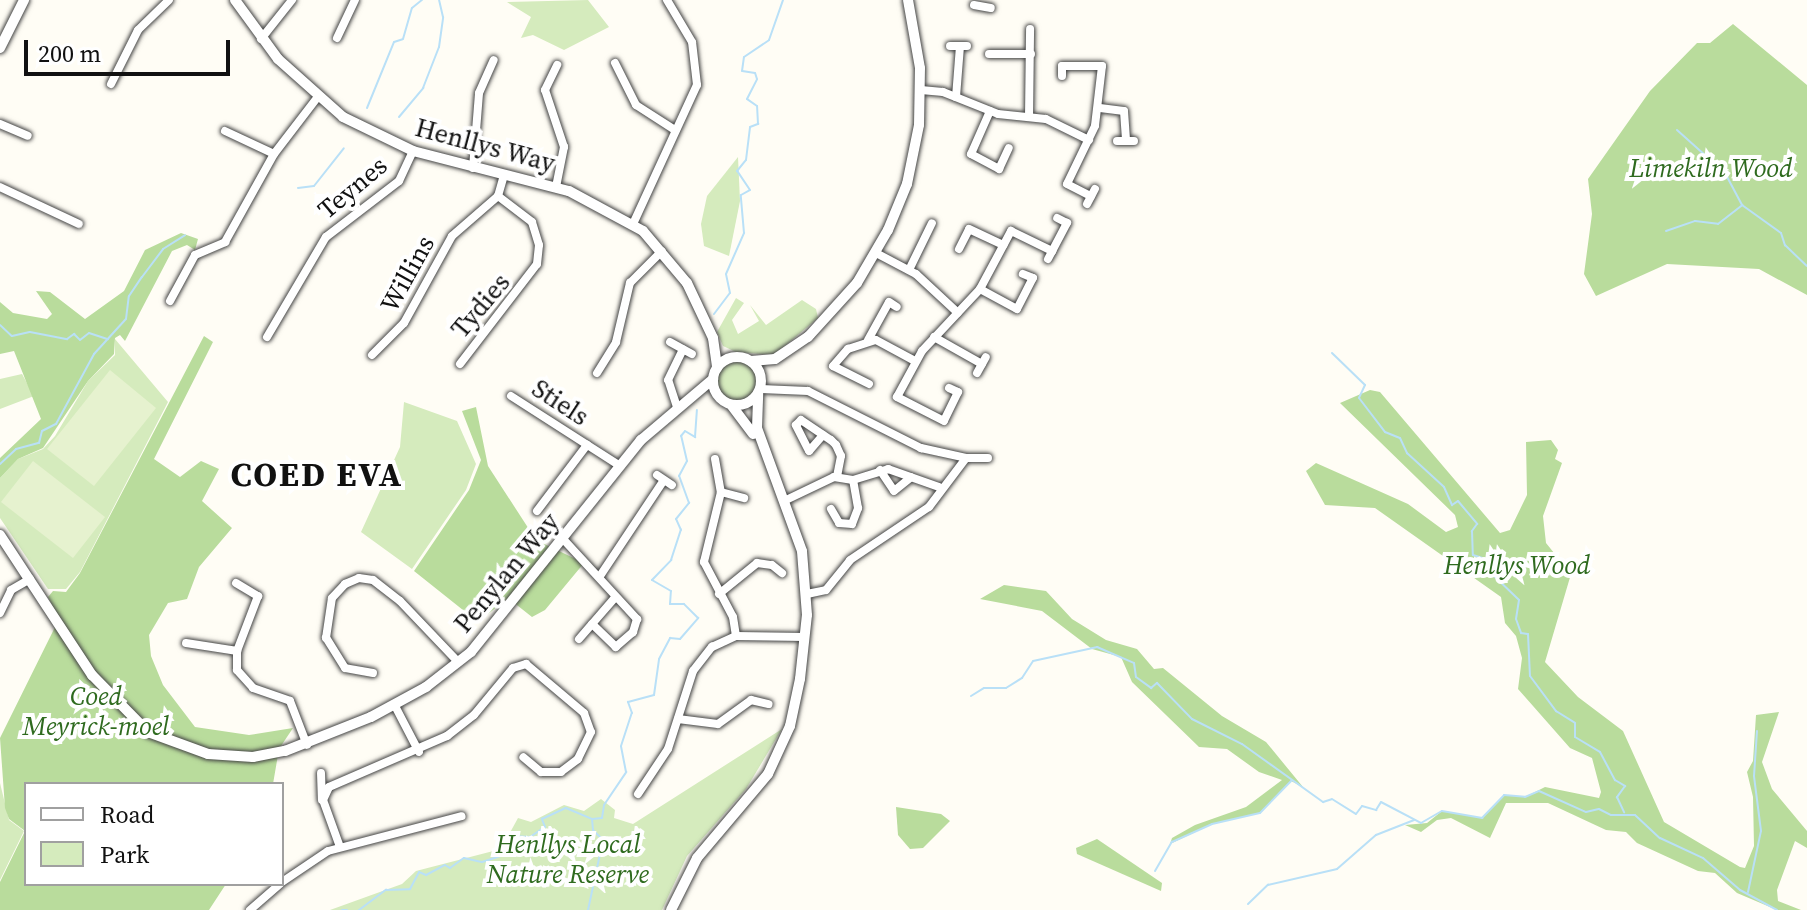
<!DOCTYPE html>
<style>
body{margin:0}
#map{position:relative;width:1807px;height:910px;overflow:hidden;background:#fffdf5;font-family:"Source Serif 4",serif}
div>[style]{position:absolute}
.green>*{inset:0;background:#d5ebbd}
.round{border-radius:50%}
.forest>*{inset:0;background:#b9dc9c}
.pitch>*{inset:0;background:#e6f2cf}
.stream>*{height:2px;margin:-1px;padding:0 1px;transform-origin:1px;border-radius:1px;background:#b9e0f7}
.roads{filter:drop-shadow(0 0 2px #444) drop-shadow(0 0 2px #444)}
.minor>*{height:8px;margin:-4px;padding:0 4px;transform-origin:4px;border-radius:4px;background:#fff}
.tertiary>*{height:10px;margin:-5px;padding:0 5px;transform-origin:5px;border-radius:5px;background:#fff}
.tertiary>.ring{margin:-5px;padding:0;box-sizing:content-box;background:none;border:10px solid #fff;border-radius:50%}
span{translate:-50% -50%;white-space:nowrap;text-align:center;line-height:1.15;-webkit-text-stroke:8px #fff;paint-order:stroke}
.street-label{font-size:26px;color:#111}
.park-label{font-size:26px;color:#2f6b1f;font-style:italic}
.district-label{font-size:34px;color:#111;font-weight:700;letter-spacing:2px}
.legend{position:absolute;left:24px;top:782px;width:260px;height:104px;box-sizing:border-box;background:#fff;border:2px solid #a0a0a0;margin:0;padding:10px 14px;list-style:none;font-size:24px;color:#111}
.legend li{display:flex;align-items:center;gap:16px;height:40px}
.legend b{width:40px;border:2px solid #a0a0a0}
.scale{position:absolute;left:24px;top:40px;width:206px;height:36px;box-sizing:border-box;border:4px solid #111;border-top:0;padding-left:10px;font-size:24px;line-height:28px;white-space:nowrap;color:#111;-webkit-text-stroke:6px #fff;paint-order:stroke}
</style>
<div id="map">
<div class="green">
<div style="clip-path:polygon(588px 0,609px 27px,564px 50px,533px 35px,521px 38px,531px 17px,507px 2px)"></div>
<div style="clip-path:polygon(738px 157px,740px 201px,729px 256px,704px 246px,701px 224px,707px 196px)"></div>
<div style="clip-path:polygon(736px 298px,744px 303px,732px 320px,738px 334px,759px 321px,750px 305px,766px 325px,802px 300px,816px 309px,818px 318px,774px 355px,736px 352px,723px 346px,717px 332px)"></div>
<div style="clip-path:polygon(115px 339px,168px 402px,80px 572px,66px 589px,48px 589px,0 518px,0 478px,18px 459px,43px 449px,55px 436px,88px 381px,115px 355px)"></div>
<div class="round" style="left:715px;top:361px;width:42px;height:42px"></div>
<div style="clip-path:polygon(22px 374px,34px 396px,0 409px,0 379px)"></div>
<div style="clip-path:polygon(404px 402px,457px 421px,476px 464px,466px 490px,412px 569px,361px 532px,400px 447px)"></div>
<div style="clip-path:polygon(782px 729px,746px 789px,687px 856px,662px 910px,330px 910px,402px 884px,416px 871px,501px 849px,518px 818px,531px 822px,564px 805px,584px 811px,601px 799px,615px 810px,614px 818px,633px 824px)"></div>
<div style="clip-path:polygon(0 783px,9px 820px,24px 831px,0 880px)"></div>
</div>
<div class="forest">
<div style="clip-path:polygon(1733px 24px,1807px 85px,1807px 295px,1759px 269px,1667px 264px,1596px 296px,1584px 274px,1592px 214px,1588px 179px,1650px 91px,1697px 43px,1710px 43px)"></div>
<div style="clip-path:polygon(181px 233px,198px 239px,195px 250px,187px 245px,172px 251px,125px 341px,120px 335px,115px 338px,114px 354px,88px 381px,43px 448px,18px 459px,0 478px,0 458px,41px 419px,14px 351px,0 354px,0 302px,13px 313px,47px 319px,52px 314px,36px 291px,50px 292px,85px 319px,124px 291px,145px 250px)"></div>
<div style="clip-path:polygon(204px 336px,213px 342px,154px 459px,180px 477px,201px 461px,219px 469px,202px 501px,232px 528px,199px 567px,187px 599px,168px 603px,149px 635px,151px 656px,163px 685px,195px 727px,249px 735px,293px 728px,279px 749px,273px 784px,26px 784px,26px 884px,226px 884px,209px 910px,0 910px,0 882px,25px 831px,9px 819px,5px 808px,0 738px,59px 619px,48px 597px,53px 591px,66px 592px,80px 573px)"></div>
<div style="clip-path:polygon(1370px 390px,1380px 392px,1500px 533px,1510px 530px,1527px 495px,1526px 442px,1551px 440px,1558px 450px,1555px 459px,1562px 463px,1543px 516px,1546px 543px,1571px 574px,1545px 662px,1578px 697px,1623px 731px,1664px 822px,1740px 867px,1745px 868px,1754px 846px,1753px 797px,1747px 772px,1753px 761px,1756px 715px,1779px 712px,1762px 762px,1772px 789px,1807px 831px,1807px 848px,1795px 841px,1777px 890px,1778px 901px,1801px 910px,1777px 910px,1737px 893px,1715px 873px,1698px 871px,1637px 843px,1626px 832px,1606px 830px,1548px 803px,1506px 803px,1490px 838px,1451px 818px,1437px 820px,1421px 832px,1405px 825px,1427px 823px,1442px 811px,1482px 818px,1504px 795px,1525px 797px,1545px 787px,1599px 798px,1601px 792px,1592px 758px,1570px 748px,1518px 689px,1522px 658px,1516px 636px,1505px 623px,1501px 597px,1375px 508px,1325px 505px,1306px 471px,1316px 463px,1408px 504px,1446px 532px,1458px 527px,1455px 515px,1340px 403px)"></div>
<div style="clip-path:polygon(476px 407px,488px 466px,536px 540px,584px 563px,545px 610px,532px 617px,508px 598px,478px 622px,414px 571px,469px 490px,481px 460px,462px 411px)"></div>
<div style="clip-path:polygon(1004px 585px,1046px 591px,1072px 619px,1106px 640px,1137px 649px,1154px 669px,1163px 668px,1222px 716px,1266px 742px,1303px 787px,1291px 781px,1260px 813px,1212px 824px,1170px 844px,1172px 838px,1195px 825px,1246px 807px,1282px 780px,1259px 772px,1227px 749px,1199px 747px,1132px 682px,1121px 657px,1092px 649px,1042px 611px,980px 599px)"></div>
<div style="clip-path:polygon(896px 807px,941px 814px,950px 821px,923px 848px,910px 849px,898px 835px)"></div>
<div style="clip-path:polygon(1097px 839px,1162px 883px,1161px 891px,1077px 854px,1076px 848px)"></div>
</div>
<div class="pitch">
<div style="clip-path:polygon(110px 370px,156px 408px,94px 486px,47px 449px)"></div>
<div style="clip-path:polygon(33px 461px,105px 517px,73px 558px,1px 502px)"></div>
</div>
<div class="stream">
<div style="left:367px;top:108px;width:71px;rotate:-67.8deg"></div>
<div style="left:394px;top:42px;width:9px;rotate:-18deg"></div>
<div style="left:403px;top:39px;width:32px;rotate:-74deg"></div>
<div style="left:412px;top:8px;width:13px;rotate:-39deg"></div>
<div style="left:399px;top:117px;width:38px;rotate:-50deg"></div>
<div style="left:423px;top:88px;width:44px;rotate:-68.7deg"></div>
<div style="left:439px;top:47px;width:30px;rotate:-82deg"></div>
<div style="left:443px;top:17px;width:17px;rotate:-103deg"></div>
<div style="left:1677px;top:130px;width:64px;rotate:41.9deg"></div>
<div style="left:1725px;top:173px;width:36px;rotate:62deg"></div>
<div style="left:1742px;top:205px;width:48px;rotate:35.7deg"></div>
<div style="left:1781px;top:233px;width:13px;rotate:72deg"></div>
<div style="left:1785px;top:245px;width:30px;rotate:44deg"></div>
<div style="left:298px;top:188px;width:16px;rotate:-7deg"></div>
<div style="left:314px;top:186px;width:48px;rotate:-51.7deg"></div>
<div style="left:1666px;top:231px;width:31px;rotate:-19deg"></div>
<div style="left:1695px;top:221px;width:23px;rotate:7deg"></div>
<div style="left:1718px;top:224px;width:31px;rotate:-38deg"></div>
<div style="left:714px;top:314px;width:26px;rotate:-53deg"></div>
<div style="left:730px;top:293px;width:19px;rotate:-102deg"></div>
<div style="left:726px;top:274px;width:45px;rotate:-66.3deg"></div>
<div style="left:744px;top:233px;width:38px;rotate:-95deg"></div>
<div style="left:741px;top:195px;width:10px;rotate:-29deg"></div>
<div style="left:750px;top:190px;width:23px;rotate:-124deg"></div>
<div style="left:737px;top:171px;width:14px;rotate:-51deg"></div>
<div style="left:746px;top:160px;width:33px;rotate:-83deg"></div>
<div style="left:750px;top:127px;width:9px;rotate:-21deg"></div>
<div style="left:758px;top:124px;width:18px;rotate:-93deg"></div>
<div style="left:757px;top:106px;width:12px;rotate:-145deg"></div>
<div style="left:747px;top:99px;width:22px;rotate:-63deg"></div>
<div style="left:757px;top:79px;width:6px;rotate:-108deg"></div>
<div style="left:755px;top:73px;width:13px;rotate:-171deg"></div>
<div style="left:742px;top:71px;width:14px;rotate:-82deg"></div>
<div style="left:744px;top:57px;width:30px;rotate:-34deg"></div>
<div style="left:769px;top:40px;width:42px;rotate:-70.7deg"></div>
<div style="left:0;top:325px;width:16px;rotate:43deg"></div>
<div style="left:12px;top:336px;width:18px;rotate:-13deg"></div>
<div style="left:30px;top:332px;width:38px;rotate:11deg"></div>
<div style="left:67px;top:339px;width:9px;rotate:-36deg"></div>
<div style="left:74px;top:334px;width:8px;rotate:45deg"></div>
<div style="left:80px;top:340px;width:11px;rotate:-38deg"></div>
<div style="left:89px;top:333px;width:20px;rotate:18deg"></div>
<div style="left:1332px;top:353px;width:46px;rotate:44.1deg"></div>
<div style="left:1365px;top:385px;width:14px;rotate:115deg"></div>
<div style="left:1359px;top:398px;width:43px;rotate:52.6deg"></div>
<div style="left:1385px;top:432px;width:16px;rotate:22deg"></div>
<div style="left:1400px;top:438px;width:17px;rotate:65deg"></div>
<div style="left:1407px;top:453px;width:50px;rotate:42.6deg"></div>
<div style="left:1444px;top:487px;width:20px;rotate:66deg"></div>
<div style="left:1452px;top:505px;width:7px;rotate:-34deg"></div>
<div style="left:1458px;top:501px;width:30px;rotate:50deg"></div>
<div style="left:1477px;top:524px;width:9px;rotate:126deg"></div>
<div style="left:1472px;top:531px;width:24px;rotate:88deg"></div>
<div style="left:1473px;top:555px;width:13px;rotate:18deg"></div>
<div style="left:1485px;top:559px;width:15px;rotate:67deg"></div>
<div style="left:1491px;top:573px;width:39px;rotate:44deg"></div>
<div style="left:1519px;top:600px;width:19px;rotate:99deg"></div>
<div style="left:1516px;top:619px;width:15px;rotate:70deg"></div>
<div style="left:1521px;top:633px;width:7px;rotate:8deg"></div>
<div style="left:1528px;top:634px;width:42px;rotate:87.3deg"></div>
<div style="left:1530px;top:676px;width:44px;rotate:53.4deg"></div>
<div style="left:1556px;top:711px;width:22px;rotate:32deg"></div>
<div style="left:1575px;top:723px;width:14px;rotate:90deg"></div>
<div style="left:1575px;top:737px;width:29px;rotate:31deg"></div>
<div style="left:1600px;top:752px;width:32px;rotate:62deg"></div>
<div style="left:1615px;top:780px;width:12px;rotate:31deg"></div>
<div style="left:1625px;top:786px;width:14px;rotate:126deg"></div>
<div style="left:1617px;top:797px;width:17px;rotate:65deg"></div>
<div style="left:0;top:464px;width:22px;rotate:-43deg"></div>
<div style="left:16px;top:449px;width:24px;rotate:-15deg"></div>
<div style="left:39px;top:443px;width:12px;rotate:-76deg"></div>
<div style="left:42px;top:431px;width:16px;rotate:-27deg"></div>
<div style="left:56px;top:424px;width:80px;rotate:-61.5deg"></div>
<div style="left:94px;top:354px;width:47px;rotate:-47.6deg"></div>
<div style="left:126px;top:319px;width:23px;rotate:-83deg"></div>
<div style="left:129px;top:296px;width:23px;rotate:-56deg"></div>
<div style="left:142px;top:277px;width:35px;rotate:-53deg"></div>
<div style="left:163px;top:249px;width:26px;rotate:-32deg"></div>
<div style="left:971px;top:696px;width:15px;rotate:-32deg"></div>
<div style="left:984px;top:688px;width:22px"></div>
<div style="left:1006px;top:688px;width:19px;rotate:-32deg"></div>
<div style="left:1022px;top:678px;width:20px;rotate:-57deg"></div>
<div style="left:1033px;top:661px;width:66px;rotate:-12.3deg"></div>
<div style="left:1097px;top:647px;width:40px;rotate:23.4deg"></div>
<div style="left:1134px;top:663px;width:14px;rotate:82deg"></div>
<div style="left:1136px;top:677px;width:19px;rotate:36deg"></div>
<div style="left:1151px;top:688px;width:8px;rotate:-40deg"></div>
<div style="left:1157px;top:683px;width:50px;rotate:45.8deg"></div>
<div style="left:1192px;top:719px;width:56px;rotate:26.6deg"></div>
<div style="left:1242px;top:744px;width:100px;rotate:35.6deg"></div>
<div style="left:1323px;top:802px;width:9px;rotate:-18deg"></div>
<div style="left:1332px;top:799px;width:28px;rotate:32deg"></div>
<div style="left:1356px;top:814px;width:10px;rotate:-53deg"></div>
<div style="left:1362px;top:806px;width:15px;rotate:16deg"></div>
<div style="left:1376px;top:810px;width:9px;rotate:-58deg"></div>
<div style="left:1381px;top:802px;width:45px;rotate:27.7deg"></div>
<div style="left:1421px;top:823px;width:24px;rotate:-30deg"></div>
<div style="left:1442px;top:811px;width:41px;rotate:9.9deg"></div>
<div style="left:1482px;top:818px;width:32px;rotate:-46deg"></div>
<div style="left:1504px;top:795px;width:21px;rotate:5deg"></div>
<div style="left:1525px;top:797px;width:15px;rotate:-23deg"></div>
<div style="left:1539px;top:791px;width:51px;rotate:24.1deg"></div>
<div style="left:1586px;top:812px;width:13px;rotate:-13deg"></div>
<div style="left:1599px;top:809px;width:13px;rotate:27deg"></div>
<div style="left:1611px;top:815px;width:24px"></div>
<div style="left:1635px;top:815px;width:34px;rotate:43deg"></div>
<div style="left:1660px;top:838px;width:47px;rotate:24.9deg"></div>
<div style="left:1703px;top:858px;width:49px;rotate:40.9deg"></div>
<div style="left:1740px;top:890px;width:42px;rotate:28.4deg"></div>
<div style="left:1155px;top:871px;width:34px;rotate:-60deg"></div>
<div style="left:1172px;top:842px;width:44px;rotate:-24.2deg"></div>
<div style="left:1212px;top:824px;width:49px;rotate:-12.9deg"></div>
<div style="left:1260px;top:813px;width:45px;rotate:-45.9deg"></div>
<div style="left:1748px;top:892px;width:62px;rotate:-78deg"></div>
<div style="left:1761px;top:831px;width:55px;rotate:-97.3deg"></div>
<div style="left:1754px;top:776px;width:45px;rotate:-86.2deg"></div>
<div style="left:1248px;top:904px;width:28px;rotate:-44deg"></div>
<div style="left:1268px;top:885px;width:71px;rotate:-13.1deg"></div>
<div style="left:1337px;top:869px;width:52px;rotate:-41.1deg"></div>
<div style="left:1376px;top:835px;width:41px;rotate:-21.5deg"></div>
<div style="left:342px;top:910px;width:5px"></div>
<div style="left:359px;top:910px;width:34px;rotate:-37deg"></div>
<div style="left:386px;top:890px;width:24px;rotate:-2deg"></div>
<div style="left:410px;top:889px;width:19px;rotate:-62deg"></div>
<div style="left:419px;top:872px;width:8px;rotate:23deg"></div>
<div style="left:426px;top:875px;width:21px;rotate:-28deg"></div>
<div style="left:445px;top:865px;width:6px;rotate:31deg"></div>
<div style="left:450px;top:868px;width:17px;rotate:-36deg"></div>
<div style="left:464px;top:858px;width:18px;rotate:13deg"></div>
<div style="left:482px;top:862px;width:22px;rotate:-18deg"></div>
<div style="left:503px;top:855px;width:21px;rotate:-65deg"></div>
<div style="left:512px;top:836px;width:18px;rotate:3deg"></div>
<div style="left:530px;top:837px;width:18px;rotate:-34deg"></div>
<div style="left:545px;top:827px;width:9px;rotate:-111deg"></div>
<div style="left:542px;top:819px;width:26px;rotate:-25deg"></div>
<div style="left:566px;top:808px;width:28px;rotate:23deg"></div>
<div style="left:588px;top:910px;width:72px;rotate:-77.9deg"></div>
<div style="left:603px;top:840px;width:14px;rotate:-135deg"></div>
<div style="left:593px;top:830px;width:11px;rotate:-95deg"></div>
<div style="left:592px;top:819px;width:10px;rotate:-6deg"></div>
<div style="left:602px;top:818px;width:13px;rotate:-81deg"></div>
<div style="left:604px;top:805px;width:40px;rotate:-56deg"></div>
<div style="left:626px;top:772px;width:26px;rotate:-101deg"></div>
<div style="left:621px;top:746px;width:35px;rotate:-72deg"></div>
<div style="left:632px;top:713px;width:12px;rotate:-110deg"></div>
<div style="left:628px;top:702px;width:27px;rotate:-15deg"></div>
<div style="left:654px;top:695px;width:36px;rotate:-82deg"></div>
<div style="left:659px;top:659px;width:24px;rotate:-62deg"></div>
<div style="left:670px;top:638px;width:10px;rotate:6deg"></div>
<div style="left:680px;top:639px;width:28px;rotate:-49deg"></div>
<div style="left:698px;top:618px;width:20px;rotate:-135deg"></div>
<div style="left:684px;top:604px;width:14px;rotate:180deg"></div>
<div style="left:670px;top:604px;width:13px;rotate:-86deg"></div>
<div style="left:671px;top:591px;width:22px;rotate:-150deg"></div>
<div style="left:652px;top:580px;width:28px;rotate:-46deg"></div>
<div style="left:671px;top:560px;width:32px;rotate:-72deg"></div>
<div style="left:681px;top:530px;width:12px;rotate:-114deg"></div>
<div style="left:676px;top:519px;width:21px;rotate:-51deg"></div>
<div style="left:689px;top:503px;width:29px;rotate:-110deg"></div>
<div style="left:679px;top:476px;width:17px;rotate:-62deg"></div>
<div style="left:687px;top:461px;width:26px;rotate:-103deg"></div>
<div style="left:681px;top:436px;width:6px;rotate:-51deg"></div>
<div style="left:685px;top:431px;width:12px;rotate:31deg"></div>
<div style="left:695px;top:437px;width:27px;rotate:-86deg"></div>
</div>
<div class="roads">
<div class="minor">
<div style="left:974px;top:5px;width:17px;rotate:10deg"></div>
<div style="left:337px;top:38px;width:42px;rotate:-64.7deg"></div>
<div style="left:261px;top:39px;width:50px;rotate:-51.5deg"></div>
<div style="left:950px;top:46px;width:17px"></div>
<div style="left:989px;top:54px;width:42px"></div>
<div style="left:615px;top:63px;width:47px;rotate:63.4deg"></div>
<div style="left:636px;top:105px;width:46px;rotate:32.7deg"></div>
<div style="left:1062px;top:76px;width:10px;rotate:-90deg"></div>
<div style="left:1062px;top:66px;width:40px"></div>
<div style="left:1102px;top:66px;width:60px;rotate:96.7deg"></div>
<div style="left:1095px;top:126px;width:64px;rotate:115.8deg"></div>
<div style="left:1067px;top:184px;width:27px;rotate:27deg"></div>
<div style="left:111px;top:84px;width:60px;rotate:-63.4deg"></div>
<div style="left:138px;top:30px;width:43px;rotate:-44.1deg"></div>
<div style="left:921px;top:90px;width:22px;rotate:5deg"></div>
<div style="left:943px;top:92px;width:59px;rotate:21.8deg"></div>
<div style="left:998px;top:114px;width:48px;rotate:5.9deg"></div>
<div style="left:1046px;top:119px;width:48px;rotate:26deg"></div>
<div style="left:956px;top:97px;width:51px;rotate:-85.5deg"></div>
<div style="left:1100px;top:108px;width:24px;rotate:7deg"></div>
<div style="left:1124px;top:111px;width:30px;rotate:86deg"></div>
<div style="left:990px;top:111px;width:47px;rotate:113.8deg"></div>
<div style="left:971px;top:154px;width:32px;rotate:28deg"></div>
<div style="left:999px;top:169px;width:23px;rotate:-65deg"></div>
<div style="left:1029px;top:117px;width:88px;rotate:-89.3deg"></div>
<div style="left:0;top:124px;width:30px;rotate:23deg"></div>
<div style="left:225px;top:131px;width:54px;rotate:25.1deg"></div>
<div style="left:1117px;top:141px;width:17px"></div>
<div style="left:473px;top:168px;width:75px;rotate:-85.4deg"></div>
<div style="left:479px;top:93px;width:36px;rotate:-66deg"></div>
<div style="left:0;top:187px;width:87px;rotate:25.1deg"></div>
<div style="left:556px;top:187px;width:41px;rotate:-78.7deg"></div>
<div style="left:564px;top:147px;width:60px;rotate:-108.4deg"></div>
<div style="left:545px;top:90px;width:28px;rotate:-64deg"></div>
<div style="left:1087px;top:204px;width:17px;rotate:-62deg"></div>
<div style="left:633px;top:224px;width:153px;rotate:-65.3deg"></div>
<div style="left:697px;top:85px;width:43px;rotate:-96.6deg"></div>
<div style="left:692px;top:42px;width:49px;rotate:-120.8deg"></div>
<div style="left:959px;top:249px;width:22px;rotate:-63deg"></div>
<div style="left:969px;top:229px;width:38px;rotate:25deg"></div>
<div style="left:876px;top:253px;width:45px;rotate:27.7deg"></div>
<div style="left:916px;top:274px;width:57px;rotate:42.9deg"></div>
<div style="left:1048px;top:259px;width:41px;rotate:-62.2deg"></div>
<div style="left:1067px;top:223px;width:11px;rotate:-153deg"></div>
<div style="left:909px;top:270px;width:52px;rotate:-63.9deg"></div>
<div style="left:980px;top:289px;width:42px;rotate:28.4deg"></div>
<div style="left:1017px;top:309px;width:35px;rotate:-63deg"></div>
<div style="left:1033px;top:278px;width:11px;rotate:-158deg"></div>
<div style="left:170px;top:301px;width:52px;rotate:-61.5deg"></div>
<div style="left:195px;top:255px;width:33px;rotate:-23deg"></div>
<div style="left:225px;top:242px;width:101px;rotate:-60.9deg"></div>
<div style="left:274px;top:154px;width:71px;rotate:-52.5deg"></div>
<div style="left:267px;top:337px;width:116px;rotate:-59.5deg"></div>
<div style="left:326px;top:237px;width:92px;rotate:-37.5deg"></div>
<div style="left:399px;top:181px;width:33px;rotate:-65deg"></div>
<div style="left:934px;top:337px;width:55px;rotate:29.4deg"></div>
<div style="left:868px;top:340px;width:43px;rotate:-61.1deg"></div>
<div style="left:889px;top:302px;width:9px;rotate:32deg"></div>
<div style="left:670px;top:342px;width:25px;rotate:29deg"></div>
<div style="left:372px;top:355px;width:45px;rotate:-45deg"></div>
<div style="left:404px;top:323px;width:99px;rotate:-61.1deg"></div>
<div style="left:452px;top:236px;width:61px;rotate:-41deg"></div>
<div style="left:498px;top:196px;width:22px;rotate:-74deg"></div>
<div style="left:460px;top:364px;width:126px;rotate:-52.4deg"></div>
<div style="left:537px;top:264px;width:19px;rotate:-84deg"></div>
<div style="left:539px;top:245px;width:24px;rotate:-107deg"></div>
<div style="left:532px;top:222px;width:43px;rotate:-142.6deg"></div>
<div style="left:597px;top:373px;width:36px;rotate:-58deg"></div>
<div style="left:616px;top:342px;width:61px;rotate:-76.7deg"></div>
<div style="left:630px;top:283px;width:45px;rotate:-45deg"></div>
<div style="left:977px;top:373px;width:18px;rotate:-61deg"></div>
<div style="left:869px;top:384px;width:40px;rotate:-153.4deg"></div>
<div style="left:833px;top:366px;width:23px;rotate:-49deg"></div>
<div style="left:848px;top:349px;width:29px;rotate:-18deg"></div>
<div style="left:876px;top:340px;width:44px;rotate:28.3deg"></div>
<div style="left:949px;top:388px;width:10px;rotate:24deg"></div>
<div style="left:958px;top:392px;width:32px;rotate:116deg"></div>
<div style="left:944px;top:421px;width:53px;rotate:-152.9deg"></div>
<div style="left:897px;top:397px;width:52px;rotate:-61.5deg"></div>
<div style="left:922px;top:351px;width:85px;rotate:-46.9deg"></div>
<div style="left:980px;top:289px;width:66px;rotate:-61.9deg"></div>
<div style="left:1011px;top:231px;width:46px;rotate:26deg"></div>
<div style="left:761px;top:389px;width:47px;rotate:2.4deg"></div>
<div style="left:808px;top:391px;width:127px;rotate:26.8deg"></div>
<div style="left:921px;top:448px;width:46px;rotate:12.5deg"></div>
<div style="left:511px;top:396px;width:130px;rotate:32.7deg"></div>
<div style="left:677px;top:407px;width:28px;rotate:-108deg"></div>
<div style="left:668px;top:380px;width:34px;rotate:-64deg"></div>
<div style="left:823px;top:435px;width:21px;rotate:131deg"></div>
<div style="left:809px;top:451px;width:29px;rotate:-117deg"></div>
<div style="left:796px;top:425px;width:7px;rotate:-45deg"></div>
<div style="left:801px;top:420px;width:36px;rotate:34deg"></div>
<div style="left:831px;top:440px;width:7px;rotate:45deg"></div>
<div style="left:836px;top:445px;width:12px;rotate:66deg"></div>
<div style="left:841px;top:456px;width:21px;rotate:101deg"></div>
<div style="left:715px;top:459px;width:34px;rotate:80deg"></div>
<div style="left:721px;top:492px;width:72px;rotate:103.7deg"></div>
<div style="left:704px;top:562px;width:62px;rotate:62.2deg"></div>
<div style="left:733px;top:617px;width:19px;rotate:81deg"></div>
<div style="left:880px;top:470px;width:25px;rotate:56deg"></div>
<div style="left:894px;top:491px;width:22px;rotate:-39deg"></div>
<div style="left:657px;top:475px;width:18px;rotate:34deg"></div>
<div style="left:721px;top:492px;width:24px;rotate:15deg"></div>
<div style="left:786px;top:500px;width:53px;rotate:-25.6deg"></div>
<div style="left:834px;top:477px;width:19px;rotate:9deg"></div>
<div style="left:853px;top:480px;width:37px;rotate:-17deg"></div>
<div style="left:888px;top:469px;width:54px;rotate:19.4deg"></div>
<div style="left:831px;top:509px;width:16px;rotate:60deg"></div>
<div style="left:839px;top:523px;width:13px;rotate:4deg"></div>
<div style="left:852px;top:524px;width:17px;rotate:-69deg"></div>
<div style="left:858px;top:508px;width:28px;rotate:-100deg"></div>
<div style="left:537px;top:511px;width:83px;rotate:-52.9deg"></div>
<div style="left:564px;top:540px;width:108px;rotate:47.3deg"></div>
<div style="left:637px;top:619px;width:14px;rotate:107deg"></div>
<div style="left:633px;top:632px;width:23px;rotate:139deg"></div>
<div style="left:616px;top:647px;width:33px;rotate:-136deg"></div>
<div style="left:592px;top:624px;width:33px;rotate:-49deg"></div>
<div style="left:600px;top:576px;width:115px;rotate:-56.3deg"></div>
<div style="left:236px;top:583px;width:26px;rotate:31deg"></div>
<div style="left:258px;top:596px;width:59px;rotate:110.9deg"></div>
<div style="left:237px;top:651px;width:19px;rotate:90deg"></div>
<div style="left:237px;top:670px;width:24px;rotate:48deg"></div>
<div style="left:253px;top:688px;width:39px;rotate:19deg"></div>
<div style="left:290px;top:701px;width:47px;rotate:68.9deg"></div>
<div style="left:719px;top:594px;width:49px;rotate:-39.2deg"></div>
<div style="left:757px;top:563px;width:15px;rotate:8deg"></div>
<div style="left:772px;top:565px;width:13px;rotate:39deg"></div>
<div style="left:807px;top:594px;width:19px;rotate:-12deg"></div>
<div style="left:826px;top:590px;width:38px;rotate:-51deg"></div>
<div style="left:850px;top:560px;width:95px;rotate:-33.9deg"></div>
<div style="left:929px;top:507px;width:61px;rotate:-52.9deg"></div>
<div style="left:966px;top:458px;width:22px"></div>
<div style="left:0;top:613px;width:25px;rotate:-64deg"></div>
<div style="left:11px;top:590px;width:22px;rotate:-30deg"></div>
<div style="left:579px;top:639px;width:20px;rotate:-49deg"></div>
<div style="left:186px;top:643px;width:52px;rotate:8.9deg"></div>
<div style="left:373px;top:673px;width:28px;rotate:-170deg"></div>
<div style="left:345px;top:668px;width:36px;rotate:-122deg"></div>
<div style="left:326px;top:638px;width:40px;rotate:-81.5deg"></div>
<div style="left:332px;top:598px;width:19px;rotate:-47deg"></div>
<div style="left:345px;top:584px;width:15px;rotate:-23deg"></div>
<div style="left:359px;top:578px;width:14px;rotate:8deg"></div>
<div style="left:373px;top:580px;width:34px;rotate:38deg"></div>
<div style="left:400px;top:601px;width:84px;rotate:46.4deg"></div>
<div style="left:394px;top:704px;width:54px;rotate:62.5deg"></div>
<div style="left:678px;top:719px;width:40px;rotate:7.1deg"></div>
<div style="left:718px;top:724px;width:41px;rotate:-36deg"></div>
<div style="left:751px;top:700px;width:18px;rotate:13deg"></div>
<div style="left:321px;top:773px;width:27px;rotate:88deg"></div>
<div style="left:638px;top:794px;width:54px;rotate:-56.3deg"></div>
<div style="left:668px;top:749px;width:82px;rotate:-72.2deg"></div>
<div style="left:693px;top:671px;width:31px;rotate:-52deg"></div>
<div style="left:712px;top:647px;width:26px;rotate:-25deg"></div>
<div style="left:736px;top:636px;width:69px;rotate:0.8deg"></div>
<div style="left:340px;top:847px;width:50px;rotate:-109.9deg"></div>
<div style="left:323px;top:800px;width:14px;rotate:-65deg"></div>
<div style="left:329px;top:787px;width:129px;rotate:-23.4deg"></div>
<div style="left:447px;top:736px;width:34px;rotate:-38deg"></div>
<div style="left:474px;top:715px;width:61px;rotate:-50.3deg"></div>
<div style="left:513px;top:668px;width:14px;rotate:-17deg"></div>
<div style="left:526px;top:664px;width:76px;rotate:40.2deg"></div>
<div style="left:584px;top:713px;width:20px;rotate:70deg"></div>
<div style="left:591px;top:732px;width:30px;rotate:116deg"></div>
<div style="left:578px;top:759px;width:21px;rotate:143deg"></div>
<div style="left:561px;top:772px;width:20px;rotate:180deg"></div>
<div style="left:541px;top:772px;width:23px;rotate:-140deg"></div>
<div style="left:282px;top:882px;width:55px;rotate:-34deg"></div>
<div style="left:328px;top:851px;width:138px;rotate:-14.6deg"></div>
<div style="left:250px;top:910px;width:40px;rotate:-41deg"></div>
</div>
<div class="tertiary">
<div style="left:235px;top:0;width:73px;rotate:53.9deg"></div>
<div style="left:278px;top:59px;width:87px;rotate:41.7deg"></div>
<div style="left:343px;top:117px;width:78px;rotate:25.9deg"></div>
<div style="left:413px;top:151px;width:161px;rotate:14.4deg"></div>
<div style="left:569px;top:191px;width:84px;rotate:28.4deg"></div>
<div style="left:643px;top:231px;width:68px;rotate:49.8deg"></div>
<div style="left:687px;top:283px;width:61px;rotate:64.7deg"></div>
<div style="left:713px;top:338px;width:30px;rotate:82deg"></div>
<div style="left:0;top:48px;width:54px;rotate:-63.4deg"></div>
<div class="ring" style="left:713px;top:357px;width:38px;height:38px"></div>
<div style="left:751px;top:361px;width:24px;rotate:-5deg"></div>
<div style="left:775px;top:359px;width:40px;rotate:-34deg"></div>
<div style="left:808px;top:337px;width:73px;rotate:-47.8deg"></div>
<div style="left:857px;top:283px;width:61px;rotate:-59.7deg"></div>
<div style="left:888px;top:230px;width:50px;rotate:-67.6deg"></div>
<div style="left:907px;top:184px;width:60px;rotate:-78.5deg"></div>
<div style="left:919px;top:125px;width:57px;rotate:-89deg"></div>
<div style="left:920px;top:68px;width:69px;rotate:-100deg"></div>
<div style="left:732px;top:406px;width:35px;rotate:53deg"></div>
<div style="left:0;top:535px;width:168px;rotate:56.7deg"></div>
<div style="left:92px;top:675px;width:80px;rotate:45.5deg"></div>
<div style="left:148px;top:732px;width:64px;rotate:20.1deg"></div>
<div style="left:208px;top:754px;width:45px;rotate:3.8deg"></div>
<div style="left:253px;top:757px;width:33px;rotate:-11deg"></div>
<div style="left:285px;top:751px;width:92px;rotate:-21.6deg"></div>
<div style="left:371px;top:717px;width:63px;rotate:-28.6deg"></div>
<div style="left:426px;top:687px;width:57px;rotate:-37.9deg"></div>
<div style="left:471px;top:652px;width:272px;rotate:-51.3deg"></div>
<div style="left:641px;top:440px;width:94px;rotate:-40.3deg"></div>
<div style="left:671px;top:910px;width:58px;rotate:-63.4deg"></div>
<div style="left:697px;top:858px;width:110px;rotate:-49.8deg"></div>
<div style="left:768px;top:774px;width:53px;rotate:-65.4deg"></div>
<div style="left:790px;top:726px;width:48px;rotate:-78deg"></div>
<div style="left:800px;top:679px;width:64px;rotate:-83.8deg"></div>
<div style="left:807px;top:615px;width:64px;rotate:-94.5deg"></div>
<div style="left:802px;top:551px;width:131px;rotate:-110.1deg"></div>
<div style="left:757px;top:428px;width:34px;rotate:-88deg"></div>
</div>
</div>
<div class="street-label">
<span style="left:485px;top:146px;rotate:15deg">Henllys Way</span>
<span style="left:353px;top:188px;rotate:-40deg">Teynes</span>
<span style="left:408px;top:274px;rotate:-61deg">Willins</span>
<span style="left:481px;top:306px;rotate:-50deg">Tydies</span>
<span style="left:560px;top:403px;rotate:33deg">Stiels</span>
<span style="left:507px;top:573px;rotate:-50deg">Penylan Way</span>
</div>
<div class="park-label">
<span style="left:1711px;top:169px">Limekiln Wood</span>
<span style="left:1517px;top:566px">Henllys Wood</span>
<span style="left:96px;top:712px">Coed<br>Meyrick-moel</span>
<span style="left:568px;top:860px">Henllys Local<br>Nature Reserve</span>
</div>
<div class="district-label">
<span style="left:317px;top:475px">COED EVA</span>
</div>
<ul class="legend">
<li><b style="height:10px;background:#fff"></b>Road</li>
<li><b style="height:22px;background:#d5ebbd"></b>Park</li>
</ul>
<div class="scale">200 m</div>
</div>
